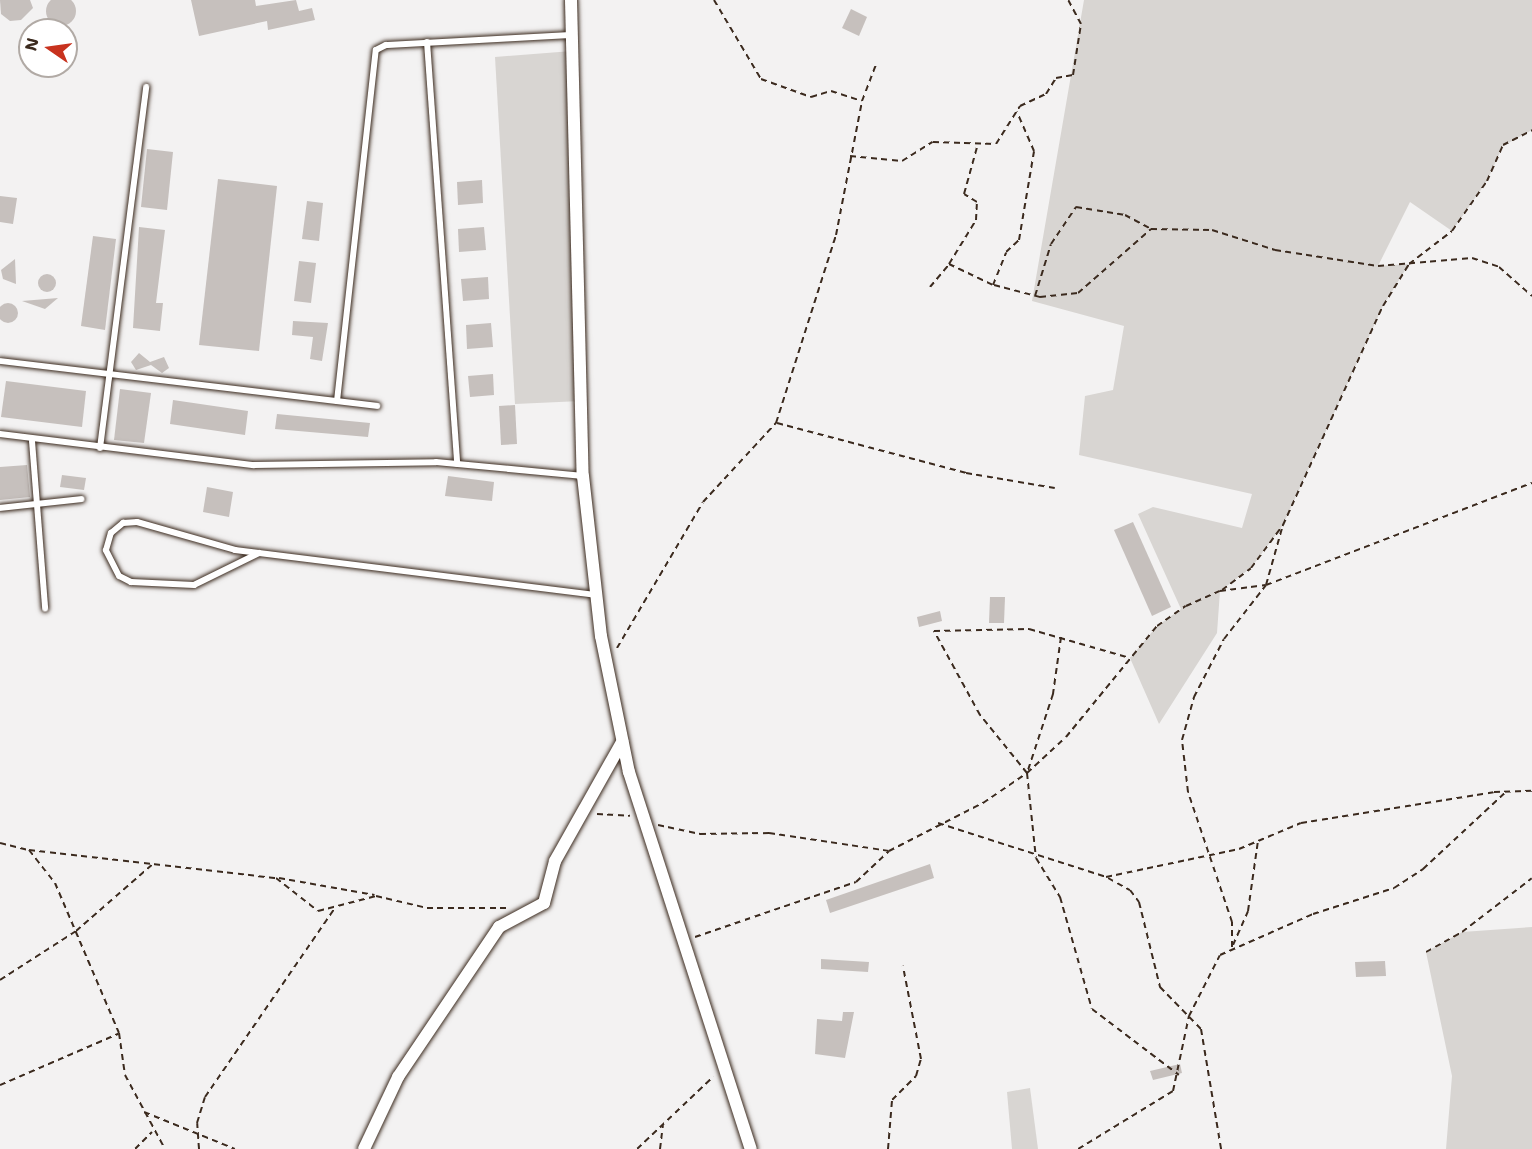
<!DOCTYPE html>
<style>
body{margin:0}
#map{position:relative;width:1532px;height:1149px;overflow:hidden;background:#f3f2f2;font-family:"Shantell Sans",sans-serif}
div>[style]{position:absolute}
.green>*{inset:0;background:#d8d5d2}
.building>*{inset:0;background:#c6c0bd}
.round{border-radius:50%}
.path>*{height:2px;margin-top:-1px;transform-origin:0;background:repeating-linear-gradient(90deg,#3b2a1e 0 6px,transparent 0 10.5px)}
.roads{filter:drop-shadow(0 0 2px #3b2a1e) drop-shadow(0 0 2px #3b2a1e)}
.lane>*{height:6px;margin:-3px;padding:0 3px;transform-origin:3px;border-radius:3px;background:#fff}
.street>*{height:12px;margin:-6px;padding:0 6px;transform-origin:6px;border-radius:6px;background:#fff}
span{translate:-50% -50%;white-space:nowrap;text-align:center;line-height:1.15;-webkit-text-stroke:6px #fff;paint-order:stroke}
.north{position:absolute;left:18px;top:18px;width:60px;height:60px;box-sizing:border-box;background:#fff;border:2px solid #b1aaa5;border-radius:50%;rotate:283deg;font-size:16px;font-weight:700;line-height:24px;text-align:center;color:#3b2a1e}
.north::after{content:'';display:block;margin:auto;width:21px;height:27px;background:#c8321e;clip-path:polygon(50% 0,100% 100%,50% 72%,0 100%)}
</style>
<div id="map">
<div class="green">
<div style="clip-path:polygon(1084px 0,1532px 0,1532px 130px,1503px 146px,1487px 181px,1452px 231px,1410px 202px,1378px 266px,1409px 264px,1383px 306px,1283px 525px,1251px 568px,1220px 591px,1217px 633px,1159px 724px,1130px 658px,1157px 626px,1181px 609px,1138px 514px,1153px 507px,1242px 528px,1252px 494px,1079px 455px,1085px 396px,1113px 390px,1124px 326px,1032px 301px)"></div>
<div style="clip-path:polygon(572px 51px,581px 401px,515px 404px,495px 57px)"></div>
<div style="clip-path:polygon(1532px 927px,1532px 1149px,1446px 1149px,1452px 1076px,1426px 952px,1462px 932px)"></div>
<div style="clip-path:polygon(1030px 1088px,1038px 1149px,1012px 1149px,1007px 1092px)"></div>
</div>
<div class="building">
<div class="round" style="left:46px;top:-4px;width:30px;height:30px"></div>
<div style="clip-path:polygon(0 0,30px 0,33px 8px,21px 20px,10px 21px,1px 14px)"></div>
<div style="clip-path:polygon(191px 0,255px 0,256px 6px,296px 0,299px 11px,312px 8px,315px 20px,268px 30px,267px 21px,199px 36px)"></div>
<div style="clip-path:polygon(851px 9px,867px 17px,859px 36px,842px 28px)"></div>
<div style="clip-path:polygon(147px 149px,173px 152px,167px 210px,141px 207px)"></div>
<div style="clip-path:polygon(218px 179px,277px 186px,259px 351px,199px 345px)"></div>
<div style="clip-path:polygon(482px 180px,483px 203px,458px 205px,457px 182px)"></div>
<div style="clip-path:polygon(0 196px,17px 198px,13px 224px,0 222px)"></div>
<div style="clip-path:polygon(307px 201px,323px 203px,319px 241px,302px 239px)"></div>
<div style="clip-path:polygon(139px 227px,165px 230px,156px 303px,163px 303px,160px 331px,133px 328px)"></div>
<div style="clip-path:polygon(484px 227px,486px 250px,459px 252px,458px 229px)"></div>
<div style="clip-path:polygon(93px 236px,116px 239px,105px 330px,81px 326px)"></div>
<div style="clip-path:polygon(15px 259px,16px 284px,3px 279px,1px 270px)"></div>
<div style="clip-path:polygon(299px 261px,316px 263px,311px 303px,294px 301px)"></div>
<div class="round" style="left:38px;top:274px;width:18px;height:18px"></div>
<div style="clip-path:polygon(488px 277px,489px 299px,463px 301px,461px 279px)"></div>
<div style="clip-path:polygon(58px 298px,45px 309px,22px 301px)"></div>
<div class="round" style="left:-2px;top:303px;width:20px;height:20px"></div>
<div style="clip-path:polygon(293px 321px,328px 323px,322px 361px,310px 359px,313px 337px,292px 335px)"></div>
<div style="clip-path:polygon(491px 323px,493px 347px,467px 349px,466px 325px)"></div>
<div style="clip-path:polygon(139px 353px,150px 362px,164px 357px,169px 368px,162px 373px,151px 365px,136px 370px,131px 362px)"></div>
<div style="clip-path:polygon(493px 374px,494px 395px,470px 397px,468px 376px)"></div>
<div style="clip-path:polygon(6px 381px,86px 391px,82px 427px,1px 417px)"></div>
<div style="clip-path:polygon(120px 389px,151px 393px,144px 443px,114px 440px)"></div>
<div style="clip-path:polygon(173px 400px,248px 411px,245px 435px,170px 424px)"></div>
<div style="clip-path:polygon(515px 405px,517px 444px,501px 445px,499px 406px)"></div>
<div style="clip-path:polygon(277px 414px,370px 423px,368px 437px,275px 429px)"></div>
<div style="clip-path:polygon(27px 465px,30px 497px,0 500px,0 467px)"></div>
<div style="clip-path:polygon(62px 475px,86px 478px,84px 490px,60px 487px)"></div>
<div style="clip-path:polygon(448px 476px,494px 482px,492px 501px,445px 496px)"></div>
<div style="clip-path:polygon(207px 487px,233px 492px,229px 517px,203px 512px)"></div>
<div style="clip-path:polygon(1133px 522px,1171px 607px,1152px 616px,1114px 530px)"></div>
<div style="clip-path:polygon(990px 597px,1005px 597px,1004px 623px,989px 623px)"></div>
<div style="clip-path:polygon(940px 611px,942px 621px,919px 627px,917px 617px)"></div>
<div style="clip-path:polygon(930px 864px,934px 878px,830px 913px,826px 900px)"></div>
<div style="clip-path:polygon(821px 959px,869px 962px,868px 972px,821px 969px)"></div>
<div style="clip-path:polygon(1385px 961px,1386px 976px,1356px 977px,1355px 962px)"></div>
<div style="clip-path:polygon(843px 1012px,854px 1012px,845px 1058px,815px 1054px,817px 1019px,842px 1021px)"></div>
<div style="clip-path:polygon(1180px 1064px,1182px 1073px,1153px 1080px,1150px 1071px)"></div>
</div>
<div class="path">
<div style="left:714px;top:0;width:92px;rotate:59.3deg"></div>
<div style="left:761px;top:79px;width:53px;rotate:19.8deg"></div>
<div style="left:811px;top:97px;width:21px;rotate:-17deg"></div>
<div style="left:831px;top:91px;width:32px;rotate:18deg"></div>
<div style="left:850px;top:156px;width:52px;rotate:5.5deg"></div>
<div style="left:902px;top:161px;width:36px;rotate:-32deg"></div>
<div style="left:933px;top:142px;width:63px;rotate:1.8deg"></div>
<div style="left:996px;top:144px;width:45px;rotate:-57.7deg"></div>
<div style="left:1020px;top:106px;width:29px;rotate:-25deg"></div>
<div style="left:1046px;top:94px;width:19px;rotate:-58deg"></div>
<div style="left:1056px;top:78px;width:17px;rotate:-10deg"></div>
<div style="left:1073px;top:75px;width:52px;rotate:-81.1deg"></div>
<div style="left:1081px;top:24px;width:27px;rotate:-118deg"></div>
<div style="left:949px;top:264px;width:52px;rotate:-58.5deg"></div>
<div style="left:976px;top:220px;width:18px;rotate:-87deg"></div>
<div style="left:977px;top:202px;width:15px;rotate:-148deg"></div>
<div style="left:964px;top:194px;width:49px;rotate:-74.5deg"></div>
<div style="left:994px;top:285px;width:48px;rotate:14.6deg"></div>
<div style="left:1040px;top:297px;width:38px;rotate:-6deg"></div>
<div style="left:1078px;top:293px;width:97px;rotate:-41.2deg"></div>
<div style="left:930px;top:287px;width:30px;rotate:-50deg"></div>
<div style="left:949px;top:264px;width:49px;rotate:25.5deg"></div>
<div style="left:993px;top:285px;width:35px;rotate:-68deg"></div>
<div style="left:1006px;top:252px;width:18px;rotate:-43deg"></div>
<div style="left:1019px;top:240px;width:90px;rotate:-80.4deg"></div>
<div style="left:1034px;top:151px;width:43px;rotate:-113.6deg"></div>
<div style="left:1035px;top:296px;width:54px;rotate:-72.9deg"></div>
<div style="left:1051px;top:244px;width:45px;rotate:-56deg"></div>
<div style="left:1076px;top:207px;width:50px;rotate:9.3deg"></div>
<div style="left:1125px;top:215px;width:30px;rotate:28deg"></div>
<div style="left:1151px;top:229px;width:61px;rotate:0.9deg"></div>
<div style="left:1212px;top:230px;width:66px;rotate:17.6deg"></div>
<div style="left:1275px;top:250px;width:104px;rotate:8.8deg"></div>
<div style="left:1378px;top:266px;width:94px;rotate:-4.9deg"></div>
<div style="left:1472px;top:258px;width:28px;rotate:18deg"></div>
<div style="left:1499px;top:267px;width:44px;rotate:41.3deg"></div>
<div style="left:777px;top:423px;width:196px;rotate:14.8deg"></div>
<div style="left:966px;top:473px;width:90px;rotate:9.6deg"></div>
<div style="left:1222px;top:590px;width:36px;rotate:-37deg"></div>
<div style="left:1251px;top:568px;width:54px;rotate:-53.3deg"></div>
<div style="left:1283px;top:525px;width:241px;rotate:-65.5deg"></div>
<div style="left:1383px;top:306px;width:49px;rotate:-58.2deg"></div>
<div style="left:1409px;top:264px;width:54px;rotate:-37.5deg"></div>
<div style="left:1452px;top:231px;width:61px;rotate:-55deg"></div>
<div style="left:1487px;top:181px;width:39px;rotate:-66deg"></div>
<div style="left:1503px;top:145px;width:33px;rotate:-27deg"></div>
<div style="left:1061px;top:637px;width:58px;rotate:98deg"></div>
<div style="left:1053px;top:694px;width:83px;rotate:108.2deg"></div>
<div style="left:1027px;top:773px;width:85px;rotate:84deg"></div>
<div style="left:1036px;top:858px;width:46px;rotate:58.4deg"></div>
<div style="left:1060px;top:897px;width:116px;rotate:74.1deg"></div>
<div style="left:1092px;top:1009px;width:109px;rotate:37.2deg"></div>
<div style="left:617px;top:648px;width:169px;rotate:-59.5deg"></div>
<div style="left:703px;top:502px;width:108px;rotate:-47.3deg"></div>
<div style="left:776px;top:423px;width:197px;rotate:-72.3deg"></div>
<div style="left:836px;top:235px;width:136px;rotate:-79deg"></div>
<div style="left:862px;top:101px;width:40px;rotate:-69deg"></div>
<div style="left:1027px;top:773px;width:75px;rotate:-129deg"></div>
<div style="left:980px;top:715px;width:96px;rotate:-118.7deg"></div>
<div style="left:934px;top:631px;width:95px;rotate:-1.2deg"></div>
<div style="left:1029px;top:629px;width:105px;rotate:16deg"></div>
<div style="left:597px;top:814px;width:33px;rotate:3deg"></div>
<div style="left:938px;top:823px;width:176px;rotate:17.8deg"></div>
<div style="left:1106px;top:877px;width:136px;rotate:-11.9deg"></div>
<div style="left:1239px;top:849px;width:67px;rotate:-22.8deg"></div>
<div style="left:1301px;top:823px;width:195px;rotate:-9.1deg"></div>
<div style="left:1494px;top:792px;width:38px;rotate:-2deg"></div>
<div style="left:658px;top:825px;width:43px;rotate:12.1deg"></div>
<div style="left:700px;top:834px;width:69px;rotate:-0.8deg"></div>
<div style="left:769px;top:833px;width:121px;rotate:8.5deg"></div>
<div style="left:889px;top:851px;width:106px;rotate:-27.1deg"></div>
<div style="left:983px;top:803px;width:53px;rotate:-34.3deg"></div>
<div style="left:1027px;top:773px;width:53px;rotate:-42.7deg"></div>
<div style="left:1066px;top:737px;width:144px;rotate:-50.7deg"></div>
<div style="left:1157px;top:626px;width:35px;rotate:-35deg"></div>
<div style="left:1186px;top:606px;width:37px;rotate:-24deg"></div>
<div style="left:1220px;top:591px;width:46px;rotate:-7.4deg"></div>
<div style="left:1266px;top:585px;width:285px;rotate:-21deg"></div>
<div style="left:0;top:843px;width:30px;rotate:14deg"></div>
<div style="left:29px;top:850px;width:42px;rotate:51.8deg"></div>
<div style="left:55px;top:883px;width:163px;rotate:66.9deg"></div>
<div style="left:119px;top:1033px;width:42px;rotate:81.9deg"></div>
<div style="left:125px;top:1075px;width:84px;rotate:61.6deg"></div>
<div style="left:29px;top:850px;width:249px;rotate:6.5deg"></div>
<div style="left:276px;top:878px;width:53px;rotate:38.2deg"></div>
<div style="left:318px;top:911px;width:60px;rotate:-14.5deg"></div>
<div style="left:376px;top:896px;width:52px;rotate:13.2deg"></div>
<div style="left:427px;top:908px;width:80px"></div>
<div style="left:279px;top:878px;width:97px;rotate:10.1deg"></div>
<div style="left:1108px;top:878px;width:25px;rotate:29deg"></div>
<div style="left:1130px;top:890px;width:15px;rotate:53deg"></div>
<div style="left:1139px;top:902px;width:88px;rotate:76.1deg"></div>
<div style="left:1160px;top:987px;width:59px;rotate:45.7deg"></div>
<div style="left:1201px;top:1029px;width:122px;rotate:80.5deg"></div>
<div style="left:695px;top:937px;width:170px;rotate:-18.9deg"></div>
<div style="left:856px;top:882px;width:45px;rotate:-43.2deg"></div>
<div style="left:1233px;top:945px;width:37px;rotate:-66deg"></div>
<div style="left:1248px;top:911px;width:71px;rotate:-81.9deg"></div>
<div style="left:1232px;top:947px;width:25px;rotate:-90deg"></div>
<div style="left:1232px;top:922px;width:137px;rotate:-108.7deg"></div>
<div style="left:1188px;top:792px;width:52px;rotate:-96.6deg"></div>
<div style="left:1182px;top:740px;width:45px;rotate:-74.4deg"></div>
<div style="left:1194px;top:697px;width:65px;rotate:-62.7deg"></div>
<div style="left:1224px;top:639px;width:68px;rotate:-52.1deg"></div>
<div style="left:1266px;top:585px;width:59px;rotate:-74.3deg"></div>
<div style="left:1426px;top:952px;width:41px;rotate:-29.1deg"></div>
<div style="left:1462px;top:932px;width:88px;rotate:-37.6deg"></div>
<div style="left:0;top:980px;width:90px;rotate:-32.8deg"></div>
<div style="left:76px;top:931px;width:105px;rotate:-41.1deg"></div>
<div style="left:0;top:1085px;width:129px;rotate:-23.4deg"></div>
<div style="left:144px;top:1112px;width:98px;rotate:22.1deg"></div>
<div style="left:135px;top:1149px;width:24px;rotate:-45deg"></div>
<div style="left:199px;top:1149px;width:26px;rotate:-94deg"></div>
<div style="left:197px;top:1123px;width:27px;rotate:-73deg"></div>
<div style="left:205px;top:1097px;width:229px;rotate:-55.5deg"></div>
<div style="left:637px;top:1149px;width:105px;rotate:-43.5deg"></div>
<div style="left:660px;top:1149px;width:24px;rotate:-83deg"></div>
<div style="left:888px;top:1149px;width:49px;rotate:-85.3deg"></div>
<div style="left:892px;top:1100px;width:34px;rotate:-45deg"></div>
<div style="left:916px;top:1076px;width:18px;rotate:-74deg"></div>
<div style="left:921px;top:1059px;width:95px;rotate:-101deg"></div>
<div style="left:1078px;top:1149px;width:111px;rotate:-31.4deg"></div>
<div style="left:1173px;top:1091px;width:77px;rotate:-78deg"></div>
<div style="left:1189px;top:1016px;width:68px;rotate:-63.1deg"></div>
<div style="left:1220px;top:955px;width:102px;rotate:-23.8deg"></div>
<div style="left:1313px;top:914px;width:85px;rotate:-17.8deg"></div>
<div style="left:1394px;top:888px;width:35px;rotate:-33deg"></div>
<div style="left:1423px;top:869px;width:113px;rotate:-42.9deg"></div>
</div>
<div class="roads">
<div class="lane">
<div style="left:427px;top:42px;width:423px;rotate:85.9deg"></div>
<div style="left:0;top:361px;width:380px;rotate:6.8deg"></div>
<div style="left:337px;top:401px;width:353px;rotate:-83.7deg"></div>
<div style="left:376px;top:50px;width:11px;rotate:-27deg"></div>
<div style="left:386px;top:45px;width:186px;rotate:-3.1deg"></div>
<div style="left:0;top:434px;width:256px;rotate:7deg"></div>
<div style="left:254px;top:465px;width:182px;rotate:-0.9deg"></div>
<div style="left:436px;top:462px;width:148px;rotate:5.4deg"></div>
<div style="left:32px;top:441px;width:168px;rotate:85.5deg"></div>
<div style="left:100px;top:448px;width:364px;rotate:-82.7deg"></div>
<div style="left:0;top:508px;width:82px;rotate:-6.3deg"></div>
<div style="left:259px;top:553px;width:72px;rotate:153.8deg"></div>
<div style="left:194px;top:585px;width:63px;rotate:-177.3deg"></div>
<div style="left:131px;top:582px;width:13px;rotate:-153deg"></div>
<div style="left:119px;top:576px;width:29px;rotate:-117deg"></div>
<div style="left:106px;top:550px;width:18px;rotate:-74deg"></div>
<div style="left:111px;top:533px;width:16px;rotate:-40deg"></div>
<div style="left:123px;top:523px;width:14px;rotate:-4deg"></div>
<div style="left:137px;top:522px;width:102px;rotate:15.9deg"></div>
<div style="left:235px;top:550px;width:363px;rotate:7.1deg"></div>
</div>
<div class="street">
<div style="left:571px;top:0;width:476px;rotate:88.6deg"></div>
<div style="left:583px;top:476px;width:161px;rotate:83.6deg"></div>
<div style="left:601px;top:636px;width:139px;rotate:78.4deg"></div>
<div style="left:629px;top:772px;width:396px;rotate:72.1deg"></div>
<div style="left:364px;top:1149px;width:80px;rotate:-64.7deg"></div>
<div style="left:398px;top:1077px;width:181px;rotate:-56deg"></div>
<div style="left:499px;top:927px;width:51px;rotate:-28.1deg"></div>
<div style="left:544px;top:903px;width:43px;rotate:-75.3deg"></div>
<div style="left:555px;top:861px;width:137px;rotate:-60.6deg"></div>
</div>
</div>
<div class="north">N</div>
</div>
